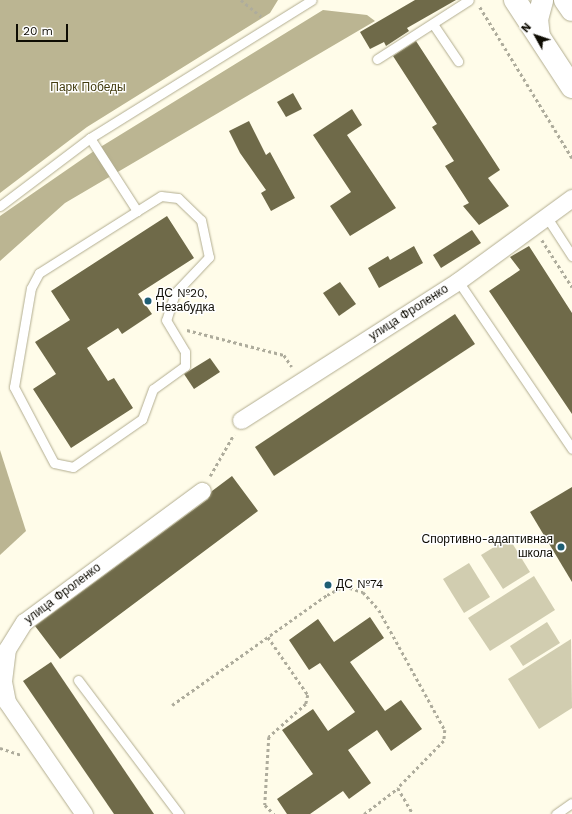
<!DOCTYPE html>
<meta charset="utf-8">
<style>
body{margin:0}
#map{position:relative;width:572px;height:814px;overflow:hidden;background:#fffce9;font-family:"Work Sans",sans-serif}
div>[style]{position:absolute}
.green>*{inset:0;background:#d1cdb0}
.forest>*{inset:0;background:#bbb592}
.building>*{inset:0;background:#6f6a49}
.path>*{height:2.5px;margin-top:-1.25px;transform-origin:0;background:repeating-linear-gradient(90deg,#aeac9c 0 3px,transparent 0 6px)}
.roads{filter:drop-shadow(0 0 1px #b2ad90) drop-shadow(0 0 1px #b2ad90)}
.service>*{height:9px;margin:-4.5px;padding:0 4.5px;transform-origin:4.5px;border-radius:4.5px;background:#fff}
.minor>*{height:17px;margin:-8.5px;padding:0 8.5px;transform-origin:8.5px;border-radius:8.5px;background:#fff}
.tertiary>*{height:21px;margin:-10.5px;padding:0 10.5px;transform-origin:10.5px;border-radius:10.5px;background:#fff}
.primary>*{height:22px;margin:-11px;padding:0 11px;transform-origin:11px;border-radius:11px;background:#fff}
.dots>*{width:11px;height:11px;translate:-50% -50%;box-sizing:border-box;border:2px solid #fff;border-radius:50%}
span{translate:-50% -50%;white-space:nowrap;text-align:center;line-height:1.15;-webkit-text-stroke:3px #fff;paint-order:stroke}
.park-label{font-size:12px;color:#433c0f}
.poi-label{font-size:12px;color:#0e0c03}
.left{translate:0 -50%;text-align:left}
.right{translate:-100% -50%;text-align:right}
.street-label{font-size:12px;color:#0e0c03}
.north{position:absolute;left:516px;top:16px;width:40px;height:40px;-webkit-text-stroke:3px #fff;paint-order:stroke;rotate:310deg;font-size:11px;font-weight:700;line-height:16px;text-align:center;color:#0e0c03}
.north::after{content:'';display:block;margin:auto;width:14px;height:18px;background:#0e0c03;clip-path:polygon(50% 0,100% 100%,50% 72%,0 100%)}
.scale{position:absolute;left:16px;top:24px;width:52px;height:18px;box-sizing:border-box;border:2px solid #0e0c03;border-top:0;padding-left:5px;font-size:12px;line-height:14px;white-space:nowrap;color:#0e0c03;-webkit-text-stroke:3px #fff;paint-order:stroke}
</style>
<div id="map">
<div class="green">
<div style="clip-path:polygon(509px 538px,530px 572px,503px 589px,481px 555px)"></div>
<div style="clip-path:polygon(469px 563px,490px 597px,464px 613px,443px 579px)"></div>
<div style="clip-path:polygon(534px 576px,555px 610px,490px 651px,468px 618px)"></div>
<div style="clip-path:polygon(547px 622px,560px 643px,523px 666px,510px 646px)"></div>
<div style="clip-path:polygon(571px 639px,572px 708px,539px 729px,508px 679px)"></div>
</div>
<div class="forest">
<div style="clip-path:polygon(0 0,278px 0,270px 13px,87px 127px,0 193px)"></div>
<div style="clip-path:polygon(323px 10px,367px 15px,375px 21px,65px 203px,0 261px,0 216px,94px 151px)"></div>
<div style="clip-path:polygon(0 450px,26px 531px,0 555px)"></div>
</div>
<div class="building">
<div style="clip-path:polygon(415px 0,456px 0,407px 28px,409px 31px,386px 46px,384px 42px,370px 49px,360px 32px)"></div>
<div style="clip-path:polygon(416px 41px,500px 170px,488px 178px,509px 206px,479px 225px,463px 206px,469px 203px,445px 166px,454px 161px,432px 127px,437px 124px,393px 56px)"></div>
<div style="clip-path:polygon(293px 93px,302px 109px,286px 117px,277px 102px)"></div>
<div style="clip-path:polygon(352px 109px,362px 125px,347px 135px,396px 208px,350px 236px,330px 206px,351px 192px,313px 135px)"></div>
<div style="clip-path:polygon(249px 121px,266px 155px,270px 152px,295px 198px,271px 211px,261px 193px,266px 190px,240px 153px,229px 131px)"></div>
<div style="clip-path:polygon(167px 216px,194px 258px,138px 294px,152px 314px,122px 334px,118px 328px,87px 348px,108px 381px,114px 378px,133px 408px,71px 448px,33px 389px,56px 374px,35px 342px,70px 320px,51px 291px)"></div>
<div style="clip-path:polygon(472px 230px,481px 243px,441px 268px,433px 255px)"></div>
<div style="clip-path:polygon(414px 246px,423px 263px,379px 288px,368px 268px,388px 256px,390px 260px)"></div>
<div style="clip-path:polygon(529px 246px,572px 313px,572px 414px,489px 291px,520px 270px,510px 257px)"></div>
<div style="clip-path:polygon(340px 282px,356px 304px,339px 316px,323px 293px)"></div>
<div style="clip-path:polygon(455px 314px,475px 344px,274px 476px,255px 447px)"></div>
<div style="clip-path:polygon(210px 358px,220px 372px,194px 389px,184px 374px)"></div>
<div style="clip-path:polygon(232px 476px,258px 511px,60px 659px,35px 626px,208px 499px,212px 491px)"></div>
<div style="clip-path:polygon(572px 487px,572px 582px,530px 512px)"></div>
<div style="clip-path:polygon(370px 617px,384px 638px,350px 662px,385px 711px,401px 700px,422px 729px,391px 751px,377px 730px,348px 750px,371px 783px,349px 799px,343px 791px,310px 814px,287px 814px,277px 799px,313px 774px,282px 730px,313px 709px,328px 731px,355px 712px,320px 663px,309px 670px,289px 640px,318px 619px,334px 642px)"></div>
<div style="clip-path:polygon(51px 662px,154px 814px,114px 814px,23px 681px)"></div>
</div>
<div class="path">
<div style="left:241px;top:0;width:26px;rotate:39deg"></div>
<div style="left:480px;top:7px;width:177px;rotate:58.6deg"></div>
<div style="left:542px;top:240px;width:56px;rotate:57.4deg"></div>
<div style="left:187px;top:330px;width:100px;rotate:14.5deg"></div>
<div style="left:284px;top:355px;width:14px;rotate:56deg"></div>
<div style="left:210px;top:476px;width:48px;rotate:-60.3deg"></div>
<div style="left:268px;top:637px;width:70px;rotate:55.4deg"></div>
<div style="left:308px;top:695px;width:9px;rotate:103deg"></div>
<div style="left:306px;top:704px;width:50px;rotate:138.3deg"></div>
<div style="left:269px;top:737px;width:68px;rotate:93.4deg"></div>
<div style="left:265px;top:805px;width:13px;rotate:45deg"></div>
<div style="left:172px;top:705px;width:190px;rotate:-35.4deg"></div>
<div style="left:327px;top:595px;width:19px;rotate:-28deg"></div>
<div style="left:344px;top:586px;width:20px;rotate:18deg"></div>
<div style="left:363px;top:592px;width:24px;rotate:48deg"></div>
<div style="left:379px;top:610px;width:137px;rotate:61.2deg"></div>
<div style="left:445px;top:730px;width:11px;rotate:95deg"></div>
<div style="left:444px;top:741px;width:66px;rotate:134.4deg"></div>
<div style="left:398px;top:788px;width:30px;rotate:60deg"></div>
<div style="left:0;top:748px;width:23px;rotate:18deg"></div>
<div style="left:364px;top:814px;width:43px;rotate:-37.4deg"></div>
</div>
<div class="roads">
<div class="service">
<div style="left:433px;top:24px;width:45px;rotate:56deg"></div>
<div style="left:377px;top:59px;width:109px;rotate:-32.7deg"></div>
<div style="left:90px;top:138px;width:87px;rotate:57.2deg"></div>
<div style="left:137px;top:211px;width:28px;rotate:-32deg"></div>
<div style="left:161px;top:196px;width:17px;rotate:7deg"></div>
<div style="left:178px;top:198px;width:32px;rotate:44deg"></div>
<div style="left:201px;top:220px;width:38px;rotate:78deg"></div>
<div style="left:209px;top:257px;width:50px;rotate:133.4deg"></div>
<div style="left:175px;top:293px;width:28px;rotate:108deg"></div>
<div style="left:166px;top:320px;width:37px;rotate:59deg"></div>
<div style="left:185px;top:352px;width:14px;rotate:90deg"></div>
<div style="left:185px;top:366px;width:39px;rotate:144deg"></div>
<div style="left:153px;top:389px;width:32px;rotate:110deg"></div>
<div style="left:142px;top:419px;width:84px;rotate:145.2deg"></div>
<div style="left:73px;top:467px;width:19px;rotate:-168deg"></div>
<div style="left:54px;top:463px;width:86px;rotate:-117.8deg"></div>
<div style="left:14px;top:387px;width:100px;rotate:-80.3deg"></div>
<div style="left:31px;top:288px;width:17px;rotate:-62deg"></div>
<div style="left:39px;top:273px;width:116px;rotate:-32.3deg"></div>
<div style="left:0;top:206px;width:113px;rotate:-37.1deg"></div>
<div style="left:90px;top:138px;width:261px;rotate:-31.9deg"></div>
<div style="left:546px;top:216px;width:48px;rotate:57deg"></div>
<div style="left:458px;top:281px;width:203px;rotate:55.8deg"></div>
<div style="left:78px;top:680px;width:168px;rotate:53deg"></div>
<div style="left:556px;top:814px;width:19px;rotate:-35deg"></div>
</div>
<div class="minor">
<div style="left:241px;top:420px;width:258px;rotate:-32.6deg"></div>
<div style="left:458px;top:281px;width:141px;rotate:-36.1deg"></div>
<div style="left:84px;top:814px;width:136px;rotate:-124.5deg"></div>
<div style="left:7px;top:702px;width:21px;rotate:-101deg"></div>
<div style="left:3px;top:681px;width:32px;rotate:-83deg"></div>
<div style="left:7px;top:649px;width:32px;rotate:-58deg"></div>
<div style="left:24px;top:622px;width:221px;rotate:-36.4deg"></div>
</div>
<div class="tertiary">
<div style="left:539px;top:37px;width:18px;rotate:-96deg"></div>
<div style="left:537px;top:19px;width:20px;rotate:-75deg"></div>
</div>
<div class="primary">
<div style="left:515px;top:0;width:104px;rotate:56.8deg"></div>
<div style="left:565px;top:0;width:12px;rotate:55deg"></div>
</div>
</div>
<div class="dots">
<div style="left:148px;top:301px;background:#1f5e74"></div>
<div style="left:561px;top:547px;background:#1f5e74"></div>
<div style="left:328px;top:585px;background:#1f5e74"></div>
</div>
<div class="park-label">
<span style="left:88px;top:88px">Парк Победы</span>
</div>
<div class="poi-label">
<span class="left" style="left:156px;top:301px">ДС №20,<br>Незабудка</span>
<span class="right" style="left:553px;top:547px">Спортивно-адаптивная<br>школа</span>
<span class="left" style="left:336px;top:585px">ДС №74</span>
</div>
<div class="street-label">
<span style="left:409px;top:313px;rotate:-33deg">улица Фроленко</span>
<span style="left:63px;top:594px;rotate:-37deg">улица Фроленко</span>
</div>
<div class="north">N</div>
<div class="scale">20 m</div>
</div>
